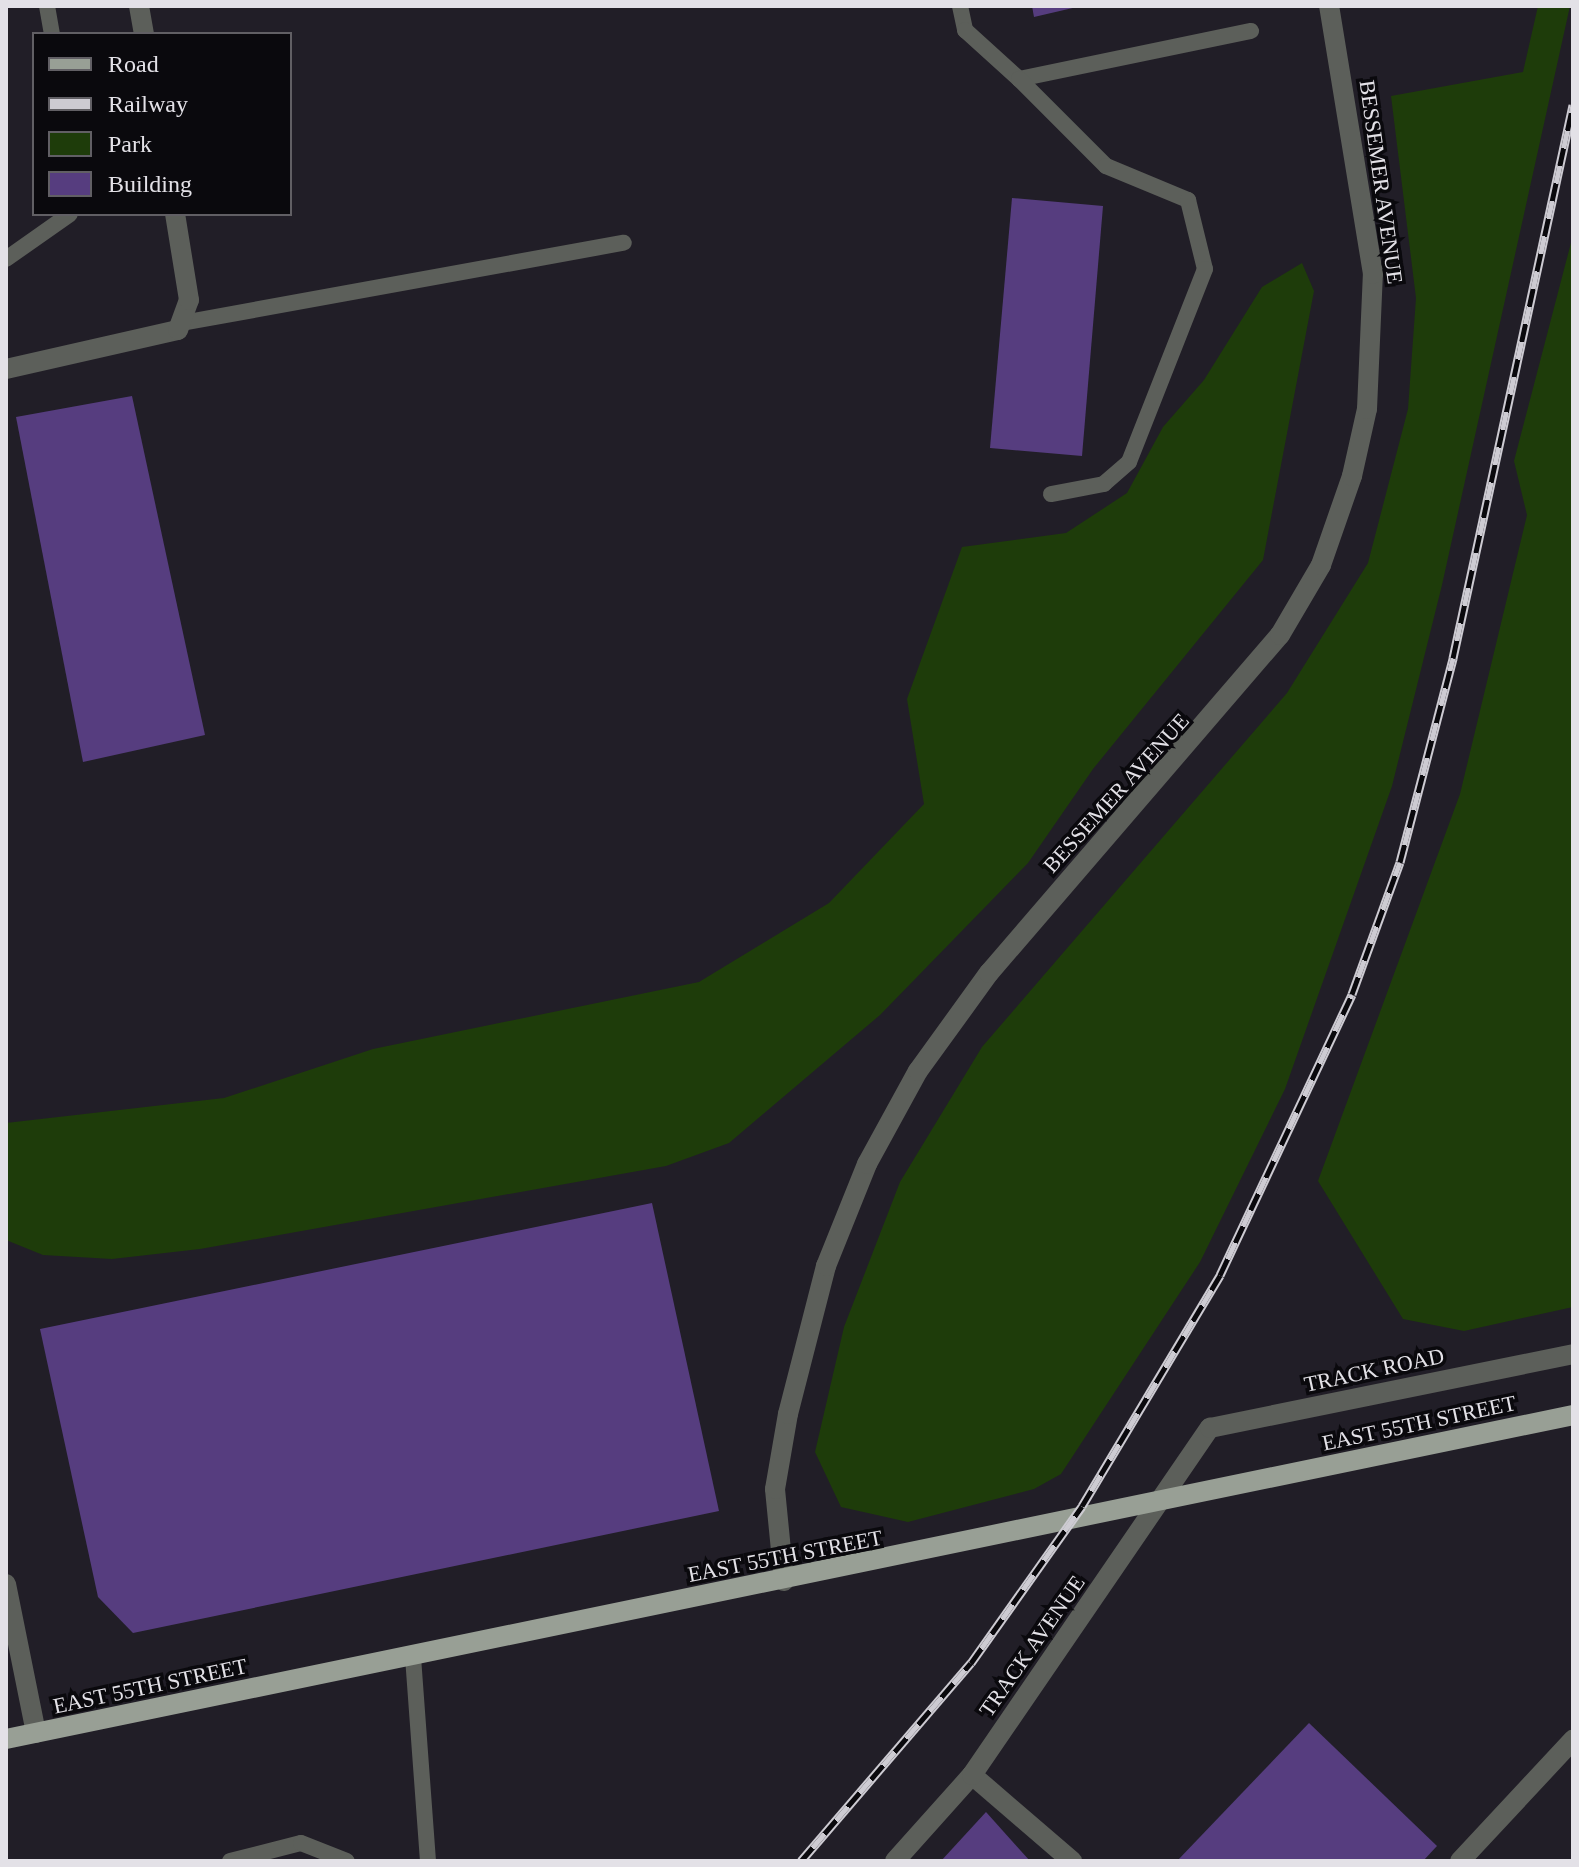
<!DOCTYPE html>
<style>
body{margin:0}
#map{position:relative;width:1579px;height:1867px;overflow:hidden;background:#211e27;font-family:"Times New Roman",serif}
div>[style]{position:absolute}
.green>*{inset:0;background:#1e3c0a}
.building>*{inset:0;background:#563d7f}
.service>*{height:16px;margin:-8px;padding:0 8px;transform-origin:8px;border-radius:8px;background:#5c5f5a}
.minor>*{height:20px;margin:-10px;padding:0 10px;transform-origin:10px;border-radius:10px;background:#5c5f5a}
.tertiary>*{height:20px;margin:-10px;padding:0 10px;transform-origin:10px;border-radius:10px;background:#5c5f5a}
.primary>*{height:20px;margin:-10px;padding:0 10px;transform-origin:10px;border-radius:10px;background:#989f95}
.rail>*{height:9px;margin-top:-4.5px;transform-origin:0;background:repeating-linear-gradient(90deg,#0a090d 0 18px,#cdcbd2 0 36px);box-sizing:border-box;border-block:2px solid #cdcbd2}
span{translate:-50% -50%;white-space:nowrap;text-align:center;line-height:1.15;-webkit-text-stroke:7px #0a090d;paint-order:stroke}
.street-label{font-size:22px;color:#e3e1e7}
.frame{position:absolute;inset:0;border:8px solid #e3e1e7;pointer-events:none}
.legend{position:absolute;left:32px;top:32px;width:260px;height:184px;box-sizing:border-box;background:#0a090d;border:2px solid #615f64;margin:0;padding:10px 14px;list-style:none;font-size:24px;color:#e3e1e7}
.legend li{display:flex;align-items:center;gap:16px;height:40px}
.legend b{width:40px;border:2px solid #615f64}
</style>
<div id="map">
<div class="green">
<div style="clip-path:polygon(1538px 6px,1570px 6px,1442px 585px,1392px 786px,1285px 1089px,1200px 1262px,1061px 1474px,1034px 1489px,908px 1522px,841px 1507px,815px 1452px,844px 1327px,900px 1182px,982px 1047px,1287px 693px,1368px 563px,1408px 409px,1416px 298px,1391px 96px,1523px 72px)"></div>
<div style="clip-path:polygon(1573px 235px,1573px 1307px,1464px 1331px,1403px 1319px,1318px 1181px,1460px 794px,1527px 515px,1514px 461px)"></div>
<div style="clip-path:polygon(1302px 263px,1314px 291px,1263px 560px,1093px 769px,1028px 863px,880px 1015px,729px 1143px,666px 1166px,200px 1249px,112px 1259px,43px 1255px,6px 1240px,6px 1123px,224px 1098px,373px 1049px,699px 982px,829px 903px,924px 804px,907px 699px,962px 547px,1066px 533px,1127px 493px,1163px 427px,1204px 380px,1262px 287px)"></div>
</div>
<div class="building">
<div style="clip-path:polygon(1032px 6px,1077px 6px,1077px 7px,1034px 17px)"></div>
<div style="clip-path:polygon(1012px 198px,1103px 206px,1082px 456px,990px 448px)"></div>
<div style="clip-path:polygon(132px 396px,205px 735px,83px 762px,16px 417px)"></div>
<div style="clip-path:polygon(652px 1203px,719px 1511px,133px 1633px,98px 1597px,40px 1329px)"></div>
<div style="clip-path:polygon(1309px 1723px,1437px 1846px,1423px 1861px,1177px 1861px)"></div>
<div style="clip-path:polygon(986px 1812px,1030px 1861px,941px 1861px)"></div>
</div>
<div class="service">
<div style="left:47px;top:6px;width:28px;rotate:80deg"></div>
<div style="left:960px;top:6px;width:25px;rotate:78deg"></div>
<div style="left:965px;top:30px;width:73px;rotate:42.2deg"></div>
<div style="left:1019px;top:79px;width:237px;rotate:-11.7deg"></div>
<div style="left:1019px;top:79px;width:123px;rotate:45deg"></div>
<div style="left:1106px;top:166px;width:89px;rotate:22.5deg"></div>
<div style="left:1188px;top:200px;width:71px;rotate:76.2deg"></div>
<div style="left:1205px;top:269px;width:207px;rotate:111.5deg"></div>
<div style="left:1129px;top:462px;width:33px;rotate:139deg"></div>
<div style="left:1104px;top:484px;width:54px;rotate:169.3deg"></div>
<div style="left:6px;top:259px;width:78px;rotate:-35.1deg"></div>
<div style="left:182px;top:323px;width:449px;rotate:-10.3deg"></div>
<div style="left:413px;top:1657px;width:205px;rotate:85.8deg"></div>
<div style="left:230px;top:1861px;width:73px;rotate:-14.2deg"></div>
<div style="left:301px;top:1843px;width:49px;rotate:21.4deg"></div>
</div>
<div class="minor">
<div style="left:139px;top:6px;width:28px;rotate:80deg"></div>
<div style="left:6px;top:369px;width:176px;rotate:-12.8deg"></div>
<div style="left:178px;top:330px;width:32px;rotate:-70deg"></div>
<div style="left:189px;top:300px;width:87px;rotate:-99.2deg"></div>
<div style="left:6px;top:1584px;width:152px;rotate:78.6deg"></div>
<div style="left:972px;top:1775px;width:132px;rotate:40.7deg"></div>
<div style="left:895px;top:1861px;width:115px;rotate:-48.2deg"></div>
<div style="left:972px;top:1775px;width:421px;rotate:-55.6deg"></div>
<div style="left:1210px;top:1428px;width:370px;rotate:-11.5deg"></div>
<div style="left:1460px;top:1861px;width:166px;rotate:-47deg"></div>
</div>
<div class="tertiary">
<div style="left:784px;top:1581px;width:92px;rotate:-95.6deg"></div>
<div style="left:775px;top:1489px;width:76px;rotate:-80.2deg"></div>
<div style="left:788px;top:1414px;width:153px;rotate:-75.6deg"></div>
<div style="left:826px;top:1266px;width:110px;rotate:-68.1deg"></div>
<div style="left:867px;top:1164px;width:106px;rotate:-61.3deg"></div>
<div style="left:918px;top:1071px;width:121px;rotate:-54.1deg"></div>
<div style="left:989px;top:973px;width:446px;rotate:-49.3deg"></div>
<div style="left:1280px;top:635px;width:81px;rotate:-59.6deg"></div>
<div style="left:1321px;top:565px;width:94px;rotate:-70.8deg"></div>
<div style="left:1352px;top:476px;width:69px;rotate:-77.4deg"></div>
<div style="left:1367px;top:409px;width:135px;rotate:-87.5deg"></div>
<div style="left:1373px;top:274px;width:272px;rotate:-99.3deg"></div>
</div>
<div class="primary">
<div style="left:6px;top:1739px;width:1600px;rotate:-11.68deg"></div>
</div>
<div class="rail">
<div style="left:801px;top:1861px;width:261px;rotate:-49.4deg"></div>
<div style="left:971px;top:1663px;width:192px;rotate:-54.7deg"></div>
<div style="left:1082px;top:1506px;width:269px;rotate:-59.1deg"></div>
<div style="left:1220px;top:1275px;width:310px;rotate:-64.8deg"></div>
<div style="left:1352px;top:994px;width:140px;rotate:-70deg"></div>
<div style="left:1400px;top:862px;width:211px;rotate:-75.4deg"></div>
<div style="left:1453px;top:658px;width:566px;rotate:-77.76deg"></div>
</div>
<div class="street-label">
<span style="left:1381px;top:182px;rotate:82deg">BESSEMER AVENUE</span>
<span style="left:1116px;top:793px;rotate:-48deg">BESSEMER AVENUE</span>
<span style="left:1374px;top:1370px;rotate:-12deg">TRACK ROAD</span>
<span style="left:1419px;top:1423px;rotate:-12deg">EAST 55TH STREET</span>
<span style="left:785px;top:1556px;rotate:-11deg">EAST 55TH STREET</span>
<span style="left:1032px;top:1646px;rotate:-55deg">TRACK AVENUE</span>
<span style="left:150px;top:1686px;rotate:-12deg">EAST 55TH STREET</span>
</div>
<div class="frame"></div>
<ul class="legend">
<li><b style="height:10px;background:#989f95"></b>Road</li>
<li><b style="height:10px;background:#cdcbd2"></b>Railway</li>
<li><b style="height:22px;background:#1e3c0a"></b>Park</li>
<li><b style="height:22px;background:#563d7f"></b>Building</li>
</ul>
</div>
